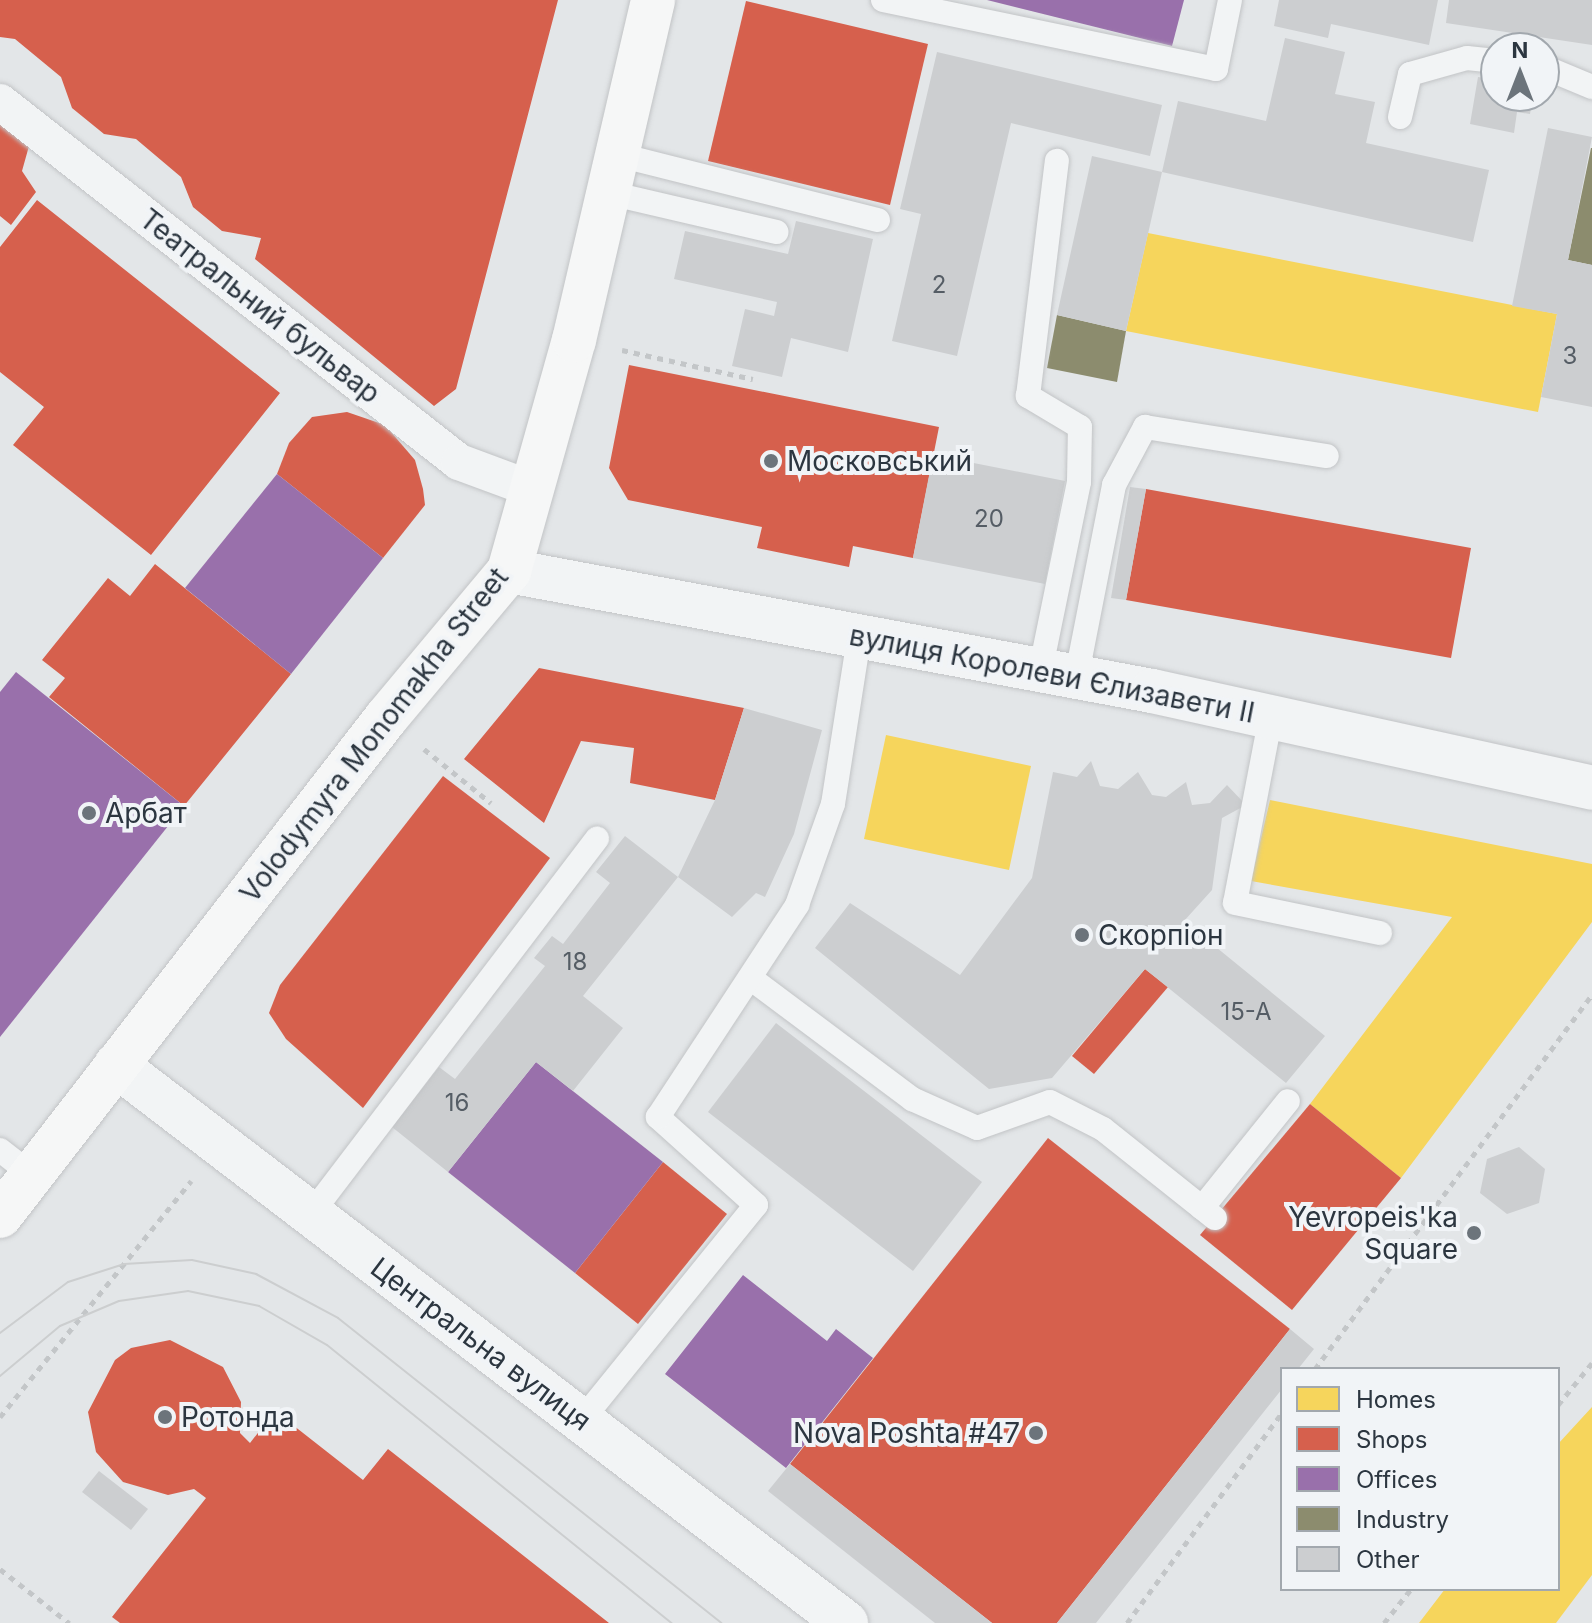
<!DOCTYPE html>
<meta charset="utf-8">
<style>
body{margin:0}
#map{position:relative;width:1592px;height:1623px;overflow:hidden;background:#e3e6e8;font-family:Inter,sans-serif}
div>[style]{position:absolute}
.homes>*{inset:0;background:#f6d55c}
.shops>*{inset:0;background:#d6604d}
.offices>*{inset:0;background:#9970ab}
.industry>*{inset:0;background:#8c8c6e}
.building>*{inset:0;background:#ccced0}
.path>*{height:5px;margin-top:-2.5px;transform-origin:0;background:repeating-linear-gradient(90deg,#c3c6c8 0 6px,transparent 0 12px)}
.roads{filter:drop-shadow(0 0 2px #c2c4c6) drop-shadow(0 0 2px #c2c4c6)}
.service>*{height:24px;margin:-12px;padding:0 12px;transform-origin:12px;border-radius:12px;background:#f2f4f5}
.pedestrian>*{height:36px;margin:-18px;padding:0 18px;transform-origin:18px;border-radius:18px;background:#f2f4f5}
.minor>*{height:44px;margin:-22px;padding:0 22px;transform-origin:22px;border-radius:22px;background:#f2f4f5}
.secondary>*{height:44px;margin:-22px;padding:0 22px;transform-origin:22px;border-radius:22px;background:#f6f7f7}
.tram>*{height:2px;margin:-1px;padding:0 1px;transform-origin:1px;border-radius:1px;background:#cccecf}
.dots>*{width:22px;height:22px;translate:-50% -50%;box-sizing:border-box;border:4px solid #f1f4f7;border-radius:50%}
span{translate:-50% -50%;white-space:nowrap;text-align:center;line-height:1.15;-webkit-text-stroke:8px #f1f4f7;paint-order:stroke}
.number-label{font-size:24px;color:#555d65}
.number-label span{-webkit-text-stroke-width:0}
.street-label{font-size:28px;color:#2c3640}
.poi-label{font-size:28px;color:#2c3640}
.left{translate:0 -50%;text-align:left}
.right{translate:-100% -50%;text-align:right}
.legend{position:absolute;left:1280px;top:1367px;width:280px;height:224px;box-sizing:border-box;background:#f1f4f7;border:2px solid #a2a8ae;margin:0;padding:10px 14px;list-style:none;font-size:24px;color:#2c3640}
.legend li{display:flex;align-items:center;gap:16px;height:40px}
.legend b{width:40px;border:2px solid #a2a8ae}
.north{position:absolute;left:1480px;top:32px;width:80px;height:80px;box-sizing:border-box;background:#f1f4f7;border:2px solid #a2a8ae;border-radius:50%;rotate:0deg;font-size:22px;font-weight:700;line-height:32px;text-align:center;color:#2c3640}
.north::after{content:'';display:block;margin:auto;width:28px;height:36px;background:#6c747b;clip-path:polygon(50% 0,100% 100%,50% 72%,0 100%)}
</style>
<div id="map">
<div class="homes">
<div style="clip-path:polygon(1148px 233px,1557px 314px,1538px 412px,1126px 331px)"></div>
<div style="clip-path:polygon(886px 735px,1031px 766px,1009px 870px,864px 839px)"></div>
<div style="clip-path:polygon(1270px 800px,1592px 864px,1592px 922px,1401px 1178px,1310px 1104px,1452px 917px,1251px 881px)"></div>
<div style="clip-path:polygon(1592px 1407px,1592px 1575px,1556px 1623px,1419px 1623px,1445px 1589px,1558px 1589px,1558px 1444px)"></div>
</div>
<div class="shops">
<div style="clip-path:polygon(0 0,558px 0,456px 389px,434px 406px,255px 259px,261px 238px,222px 231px,193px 207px,181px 177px,136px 139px,104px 134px,72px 108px,61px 77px,15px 39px,0 37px)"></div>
<div style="clip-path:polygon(746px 1px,928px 44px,890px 205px,708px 161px)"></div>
<div style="clip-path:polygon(0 124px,29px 146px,22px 171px,36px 192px,11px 225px,0 216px)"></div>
<div style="clip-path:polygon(37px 200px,280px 393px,151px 555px,13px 445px,44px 407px,0 372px,0 247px)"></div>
<div style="clip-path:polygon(629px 365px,939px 427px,913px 558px,853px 546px,849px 567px,757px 548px,762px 527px,628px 500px,609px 468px)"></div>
<div style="clip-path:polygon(347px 412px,385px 425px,415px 460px,423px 489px,425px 505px,383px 558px,277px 474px,289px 443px,312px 417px)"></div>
<div style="clip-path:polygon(1146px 489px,1471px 548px,1451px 658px,1126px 600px)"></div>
<div style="clip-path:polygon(155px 564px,291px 674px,184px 806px,49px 697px,65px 678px,42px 660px,108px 578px,130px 596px)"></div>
<div style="clip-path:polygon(539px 668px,744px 708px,715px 800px,630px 783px,634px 748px,581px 741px,544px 823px,464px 759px)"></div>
<div style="clip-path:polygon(443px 776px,550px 858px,363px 1108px,286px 1039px,269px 1013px,280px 985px)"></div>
<div style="clip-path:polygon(1145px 969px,1168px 987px,1094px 1074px,1072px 1056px)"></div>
<div style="clip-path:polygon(1310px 1104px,1401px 1178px,1292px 1310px,1200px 1235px)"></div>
<div style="clip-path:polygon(1048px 1138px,1290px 1329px,1057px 1623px,992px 1623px,790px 1464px)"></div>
<div style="clip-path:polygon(663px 1162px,727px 1214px,638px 1324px,575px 1273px)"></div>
<div style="clip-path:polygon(170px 1340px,223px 1367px,241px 1402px,240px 1433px,250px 1443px,275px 1411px,363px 1480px,388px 1449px,609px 1623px,120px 1623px,112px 1617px,206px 1498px,194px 1489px,168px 1495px,123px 1482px,96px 1452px,88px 1412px,115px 1360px,131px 1348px)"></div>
</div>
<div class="offices">
<div style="clip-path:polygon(987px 0,1184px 0,1172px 46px)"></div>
<div style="clip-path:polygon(277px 474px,383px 558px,291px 674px,185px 588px)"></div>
<div style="clip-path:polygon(16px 672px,184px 806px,0 1037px,0 692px)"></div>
<div style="clip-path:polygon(536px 1062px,663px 1162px,575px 1273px,448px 1172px)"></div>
<div style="clip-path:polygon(743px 1275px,827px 1341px,836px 1329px,873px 1358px,786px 1468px,665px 1374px)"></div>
</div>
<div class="industry">
<div style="clip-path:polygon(1591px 148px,1592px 148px,1592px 265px,1568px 260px)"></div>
<div style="clip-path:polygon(1057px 315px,1126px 331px,1117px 382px,1047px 368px)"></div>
</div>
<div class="building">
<div style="clip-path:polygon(1279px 0,1438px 0,1429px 45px,1331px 24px,1328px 38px,1274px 26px)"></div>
<div style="clip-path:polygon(1449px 0,1592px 0,1592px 45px,1446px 23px)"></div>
<div style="clip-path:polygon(1285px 38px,1345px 52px,1335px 94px,1375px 102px,1366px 143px,1489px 170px,1473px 242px,1162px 172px,1178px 101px,1266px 121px)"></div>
<div style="clip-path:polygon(937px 52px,1162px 105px,1150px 156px,1011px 123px,957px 356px,892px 341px,921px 214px,900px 209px)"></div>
<div style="clip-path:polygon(1478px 77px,1496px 80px,1496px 96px,1533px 96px,1530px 114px,1517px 112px,1514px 133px,1470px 124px)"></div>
<div style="clip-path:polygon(1548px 128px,1592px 137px,1568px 260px,1592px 265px,1592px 407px,1541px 397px,1557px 314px,1512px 306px)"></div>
<div style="clip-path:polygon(1092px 156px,1162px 172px,1126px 331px,1057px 315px)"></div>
<div style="clip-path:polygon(796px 221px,873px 239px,848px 352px,791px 338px,782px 377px,732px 366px,745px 309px,774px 316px,777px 302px,674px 279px,685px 231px,788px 254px)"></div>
<div style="clip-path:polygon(933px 455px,1065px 481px,1045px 584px,913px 558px)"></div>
<div style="clip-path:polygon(1130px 487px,1146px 489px,1126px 600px,1111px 598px)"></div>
<div style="clip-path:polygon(744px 708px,822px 730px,794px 834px,765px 897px,756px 893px,732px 917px,678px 877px,715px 800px)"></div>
<div style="clip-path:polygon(1091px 761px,1100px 786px,1118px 789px,1138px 772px,1152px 795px,1166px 797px,1186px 782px,1192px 805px,1210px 803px,1227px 785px,1246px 805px,1222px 818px,1212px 890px,1184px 921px,1325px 1036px,1286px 1083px,1145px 969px,1052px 1078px,989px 1089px,815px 948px,850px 903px,960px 975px,1032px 878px,1053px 772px,1077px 777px)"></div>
<div style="clip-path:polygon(625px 836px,678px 877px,583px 996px,623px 1028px,573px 1091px,536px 1062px,448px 1172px,392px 1127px,439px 1067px,455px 1079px,545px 966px,534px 958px,552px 936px,563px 944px,610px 883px,596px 872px)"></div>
<div style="clip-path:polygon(776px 1023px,982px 1182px,913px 1271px,708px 1112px)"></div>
<div style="clip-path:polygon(1519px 1147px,1545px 1169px,1539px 1203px,1507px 1214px,1480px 1193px,1487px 1159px)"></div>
<div style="clip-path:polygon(1290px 1329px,1314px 1349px,1298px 1369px,1282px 1369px,1282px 1389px,1096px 1623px,1057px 1623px)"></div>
<div style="clip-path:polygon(790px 1464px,992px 1623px,935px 1623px,768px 1491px)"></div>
<div style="clip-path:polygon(99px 1471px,148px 1509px,131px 1530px,82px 1492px)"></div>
</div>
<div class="path">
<div style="left:622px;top:350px;width:134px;rotate:12.5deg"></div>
<div style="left:424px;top:749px;width:86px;rotate:38.9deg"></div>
<div style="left:1315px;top:1369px;width:466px;rotate:-53.5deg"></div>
<div style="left:1558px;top:1405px;width:54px;rotate:-51deg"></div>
<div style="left:0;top:1417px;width:304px;rotate:-51deg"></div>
<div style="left:0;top:1569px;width:88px;rotate:38deg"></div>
<div style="left:1127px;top:1623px;width:261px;rotate:-53.6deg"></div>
<div style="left:1384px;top:1623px;width:43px;rotate:-51.5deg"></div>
</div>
<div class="roads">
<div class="service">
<div style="left:883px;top:0;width:340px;rotate:11.7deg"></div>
<div style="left:1216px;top:69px;width:70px;rotate:-78.5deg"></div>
<div style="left:1544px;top:67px;width:52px;rotate:22.6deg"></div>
<div style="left:1400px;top:117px;width:44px;rotate:-76.9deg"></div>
<div style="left:1410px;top:74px;width:59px;rotate:-15.7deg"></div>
<div style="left:1467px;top:58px;width:29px;rotate:6deg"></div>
<div style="left:619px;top:155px;width:267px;rotate:14.1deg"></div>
<div style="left:609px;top:193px;width:172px;rotate:13.1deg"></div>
<div style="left:1040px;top:672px;width:194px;rotate:-78.4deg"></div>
<div style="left:1079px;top:482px;width:55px;rotate:-89deg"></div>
<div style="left:1080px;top:427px;width:61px;rotate:-149.2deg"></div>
<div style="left:1028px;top:396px;width:237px;rotate:-83deg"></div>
<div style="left:1076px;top:679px;width:198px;rotate:-78.9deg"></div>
<div style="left:1114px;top:485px;width:66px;rotate:-61.9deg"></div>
<div style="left:1145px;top:427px;width:184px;rotate:9.1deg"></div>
<div style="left:1271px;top:716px;width:190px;rotate:100.9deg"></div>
<div style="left:1235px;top:903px;width:148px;rotate:11.7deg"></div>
<div style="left:753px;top:980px;width:199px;rotate:36.8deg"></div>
<div style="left:912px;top:1099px;width:71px;rotate:24deg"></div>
<div style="left:977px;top:1128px;width:77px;rotate:-19.6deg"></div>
<div style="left:1050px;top:1102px;width:59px;rotate:27deg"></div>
<div style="left:1103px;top:1129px;width:143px;rotate:38.5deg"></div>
<div style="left:0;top:1150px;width:41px;rotate:38deg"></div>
<div style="left:1202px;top:1208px;width:137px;rotate:-51.2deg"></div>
<div style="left:311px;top:1214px;width:472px;rotate:-52.7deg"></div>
<div style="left:581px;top:1421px;width:278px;rotate:-51deg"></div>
<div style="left:756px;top:1205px;width:132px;rotate:-138.1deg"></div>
<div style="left:658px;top:1117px;width:254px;rotate:-56.7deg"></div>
<div style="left:797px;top:905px;width:107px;rotate:-70.4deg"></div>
<div style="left:833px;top:804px;width:168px;rotate:-81.1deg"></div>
</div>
<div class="pedestrian">
<div style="left:0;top:102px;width:583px;rotate:38.11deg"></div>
<div style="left:459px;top:462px;width:78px;rotate:20.3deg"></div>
</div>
<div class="minor">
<div style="left:509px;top:571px;width:654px;rotate:10.57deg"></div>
<div style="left:1152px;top:691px;width:451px;rotate:12.4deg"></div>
<div style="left:116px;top:1065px;width:919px;rotate:37.39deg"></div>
</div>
<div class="secondary">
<div style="left:0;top:1216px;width:630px;rotate:-52.22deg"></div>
<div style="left:386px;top:718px;width:192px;rotate:-50.1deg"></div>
<div style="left:509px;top:571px;width:240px;rotate:-74.3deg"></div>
<div style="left:574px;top:340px;width:349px;rotate:-76.9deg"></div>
</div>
</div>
<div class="tram">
<div style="left:0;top:1333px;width:85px;rotate:-36.9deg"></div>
<div style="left:68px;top:1282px;width:59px;rotate:-17.8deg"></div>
<div style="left:124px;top:1264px;width:68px;rotate:-3.4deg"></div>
<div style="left:192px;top:1260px;width:66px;rotate:12.3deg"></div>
<div style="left:256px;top:1274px;width:93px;rotate:28.2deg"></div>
<div style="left:338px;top:1318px;width:490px;rotate:38.5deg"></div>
<div style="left:0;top:1376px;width:78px;rotate:-39.8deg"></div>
<div style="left:60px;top:1326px;width:64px;rotate:-23deg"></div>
<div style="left:119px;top:1301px;width:70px;rotate:-8.2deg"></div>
<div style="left:188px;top:1291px;width:73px;rotate:11.9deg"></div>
<div style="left:259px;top:1306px;width:78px;rotate:29.8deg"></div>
<div style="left:327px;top:1345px;width:443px;rotate:38.9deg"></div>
</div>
<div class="dots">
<div style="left:771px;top:461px;background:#6c747b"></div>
<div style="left:89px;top:813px;background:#6c747b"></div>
<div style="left:1082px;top:935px;background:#6c747b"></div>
<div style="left:1474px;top:1233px;background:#6c747b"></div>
<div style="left:165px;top:1417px;background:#6c747b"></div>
<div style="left:1036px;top:1433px;background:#6c747b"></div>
</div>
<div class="number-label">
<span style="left:939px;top:285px">2</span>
<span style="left:1570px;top:356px">3</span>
<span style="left:989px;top:519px">20</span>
<span style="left:575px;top:962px">18</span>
<span style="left:1246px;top:1012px">15-А</span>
<span style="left:457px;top:1103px">16</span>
</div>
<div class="street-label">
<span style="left:260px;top:306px;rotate:38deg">Театральний бульвар</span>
<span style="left:1052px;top:674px;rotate:11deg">вулиця Королеви Єлизавети ІІ</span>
<span style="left:374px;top:735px;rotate:-52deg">Volodymyra Monomakha Street</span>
<span style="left:481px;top:1344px;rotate:37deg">Центральна вулиця</span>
</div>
<div class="poi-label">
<span class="left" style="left:787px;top:461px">Московський</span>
<span class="left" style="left:105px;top:813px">Арбат</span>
<span class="left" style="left:1098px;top:935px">Скорпіон</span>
<span class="right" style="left:1458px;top:1233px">Yevropeis'ka<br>Square</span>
<span class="left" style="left:181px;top:1417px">Ротонда</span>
<span class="right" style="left:1020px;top:1433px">Nova Poshta #47</span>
</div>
<ul class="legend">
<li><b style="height:22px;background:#f6d55c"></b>Homes</li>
<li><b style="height:22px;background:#d6604d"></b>Shops</li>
<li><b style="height:22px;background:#9970ab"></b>Offices</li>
<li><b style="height:22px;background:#8c8c6e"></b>Industry</li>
<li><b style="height:22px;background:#ccced0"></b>Other</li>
</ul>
<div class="north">N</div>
</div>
